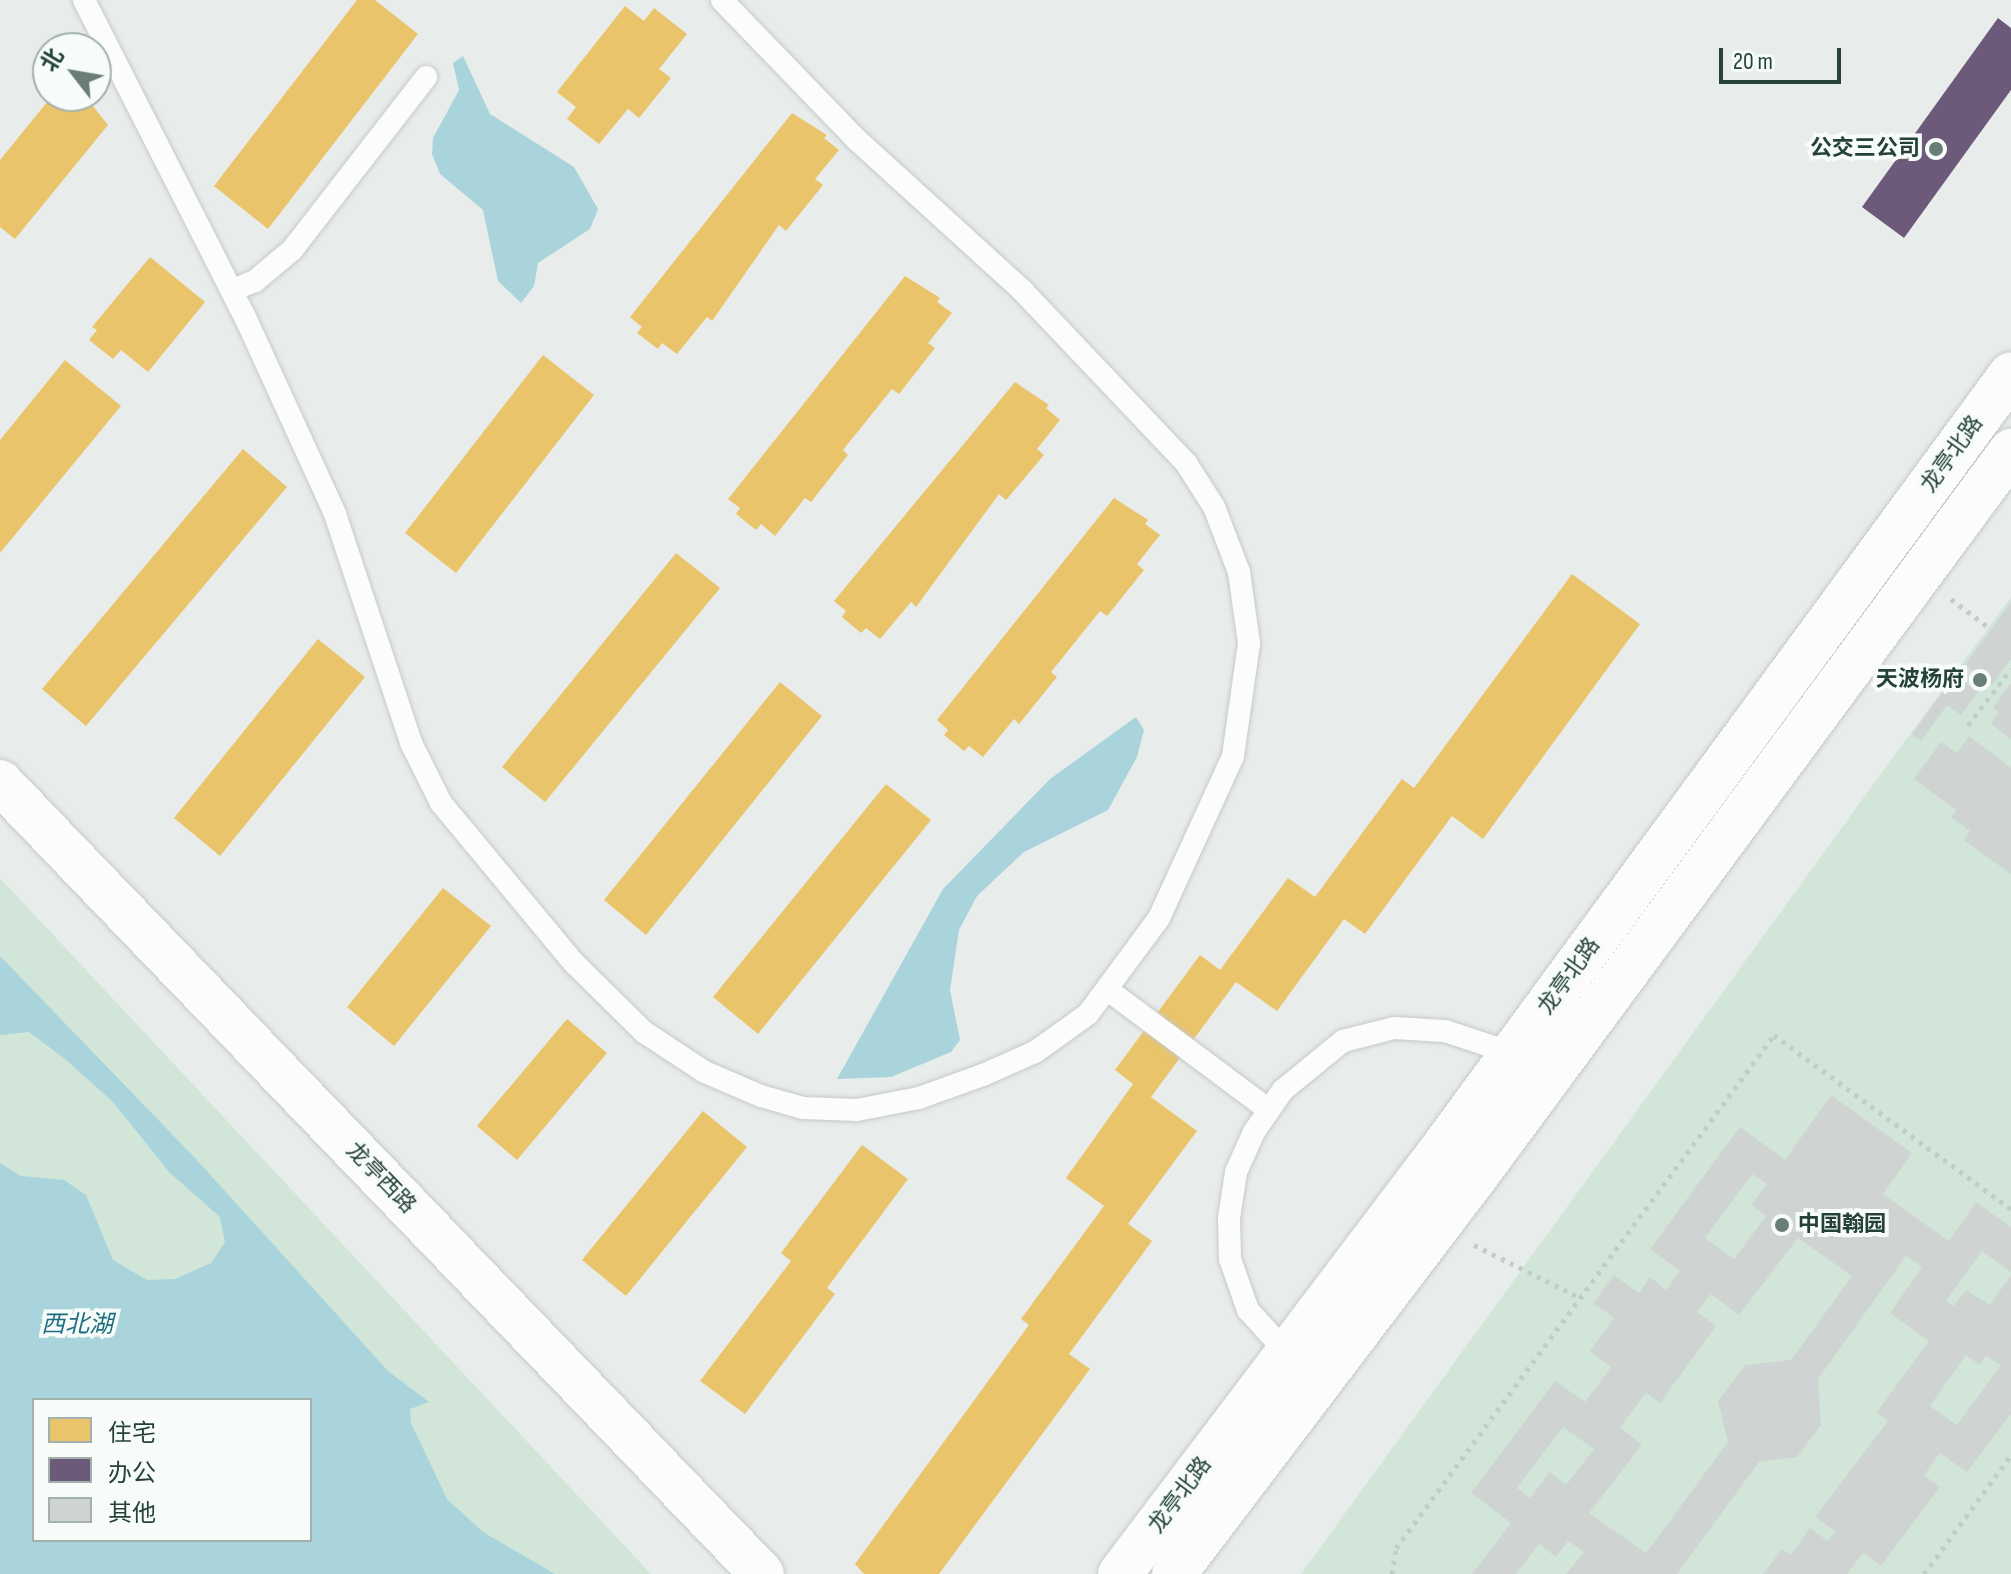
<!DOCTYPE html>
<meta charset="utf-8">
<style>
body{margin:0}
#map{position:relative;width:2011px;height:1574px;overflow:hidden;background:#e8edeb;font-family:"Sofia Sans Condensed","Noto Sans SC",sans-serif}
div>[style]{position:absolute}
.green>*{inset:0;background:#d1e6d8}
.water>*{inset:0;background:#a9d4db}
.homes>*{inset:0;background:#e9c46a}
.offices>*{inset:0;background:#6d597a}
.building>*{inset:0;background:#cfd4d2}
.path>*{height:5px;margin-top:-2.5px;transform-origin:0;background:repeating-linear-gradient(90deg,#c3ccca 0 4px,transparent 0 10px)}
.roads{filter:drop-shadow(0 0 2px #c5cac8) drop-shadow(0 0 2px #c5cac8)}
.lane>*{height:22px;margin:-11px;padding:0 11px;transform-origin:11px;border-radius:11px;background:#fcfcfc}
.secondary>*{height:44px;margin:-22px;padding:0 22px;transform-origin:22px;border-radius:22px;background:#fcfcfc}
.dots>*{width:22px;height:22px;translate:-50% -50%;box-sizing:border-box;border:4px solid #f7fbf9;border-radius:50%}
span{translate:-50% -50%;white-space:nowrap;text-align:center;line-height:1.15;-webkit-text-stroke:8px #f7fbf9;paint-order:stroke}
.poi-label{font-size:22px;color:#24423a;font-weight:700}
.right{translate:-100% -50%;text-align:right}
.left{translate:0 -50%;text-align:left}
.street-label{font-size:22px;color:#24423a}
.water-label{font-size:24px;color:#1c6f80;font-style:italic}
.legend{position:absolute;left:32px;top:1398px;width:280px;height:144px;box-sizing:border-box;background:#f7fbf9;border:2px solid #a3b1ad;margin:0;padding:10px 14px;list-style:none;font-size:24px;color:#24423a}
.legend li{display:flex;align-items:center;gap:16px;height:40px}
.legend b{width:40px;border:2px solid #a3b1ad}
.north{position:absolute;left:32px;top:32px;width:80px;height:80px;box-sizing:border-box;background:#f7fbf9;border:2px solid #a3b1ad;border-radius:50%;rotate:301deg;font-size:22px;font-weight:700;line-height:32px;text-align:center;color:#24423a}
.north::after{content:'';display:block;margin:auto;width:28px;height:36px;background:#697e78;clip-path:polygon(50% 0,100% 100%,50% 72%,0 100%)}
.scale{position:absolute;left:1719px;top:48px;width:122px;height:36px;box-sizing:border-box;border:4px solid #24423a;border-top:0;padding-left:10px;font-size:24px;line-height:28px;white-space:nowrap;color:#24423a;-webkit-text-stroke:6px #f7fbf9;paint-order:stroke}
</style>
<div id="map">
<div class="green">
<div style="clip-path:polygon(2011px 597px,2011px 1574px,1301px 1574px,1888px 764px)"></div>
<div style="clip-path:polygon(evenodd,0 878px,651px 1574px,0 1574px,0 878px,34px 1400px,310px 1400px,310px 1540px,34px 1540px,34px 1400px)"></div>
</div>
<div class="water">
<div style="clip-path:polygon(463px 56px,490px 114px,574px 167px,598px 209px,590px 229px,538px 263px,534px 286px,521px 303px,498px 281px,483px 210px,440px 174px,432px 154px,433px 138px,459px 90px,453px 63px)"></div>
<div style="clip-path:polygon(1136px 717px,1144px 730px,1137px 757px,1108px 810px,1024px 852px,977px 896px,959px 930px,950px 990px,960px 1040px,951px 1052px,891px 1077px,837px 1079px,943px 889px,1050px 779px)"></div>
<div style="clip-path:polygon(evenodd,0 956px,195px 1158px,388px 1371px,429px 1402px,410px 1409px,411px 1423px,447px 1499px,483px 1532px,555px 1574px,0 1574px,0 1163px,21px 1176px,64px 1180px,86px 1195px,113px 1260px,147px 1280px,175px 1279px,211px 1263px,225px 1242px,220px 1217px,170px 1173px,113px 1102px,65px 1059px,29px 1032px,0 1035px,0 956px,310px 1400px,310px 1540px,34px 1540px,34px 1400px,310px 1400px)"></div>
</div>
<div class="homes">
<div style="clip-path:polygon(357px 0,375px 0,418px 34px,268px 229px,214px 186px)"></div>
<div style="clip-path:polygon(625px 6px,644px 21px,654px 8px,687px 34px,659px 69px,671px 78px,639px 118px,628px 109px,599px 144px,567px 119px,576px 107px,557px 92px)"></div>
<div style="clip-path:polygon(52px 96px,85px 96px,108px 125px,15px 239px,0 227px,0 160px)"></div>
<div style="clip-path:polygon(792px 113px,827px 135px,824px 138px,839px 150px,815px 179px,823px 185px,786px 231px,779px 225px,712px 321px,707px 317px,677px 354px,662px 343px,658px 349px,637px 333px,642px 327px,630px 317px)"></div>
<div style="clip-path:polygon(150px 257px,205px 302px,148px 372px,121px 350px,113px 359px,89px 340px,97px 330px,92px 327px)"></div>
<div style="clip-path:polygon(905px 276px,940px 298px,937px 302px,952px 313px,928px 343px,935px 348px,899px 394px,892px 389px,843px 450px,848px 455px,811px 502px,805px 498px,775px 536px,761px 524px,756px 530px,736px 514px,740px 508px,728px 499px)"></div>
<div style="clip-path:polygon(543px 355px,594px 395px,456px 573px,405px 533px)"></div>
<div style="clip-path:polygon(65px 360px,121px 406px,0 553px,0 440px)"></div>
<div style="clip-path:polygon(1015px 382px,1049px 405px,1046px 408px,1060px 420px,1037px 449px,1044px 455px,1006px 500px,999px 494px,916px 607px,911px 602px,880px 639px,866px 628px,861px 633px,842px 617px,846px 611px,834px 601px)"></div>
<div style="clip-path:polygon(243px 449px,287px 487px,86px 726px,42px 689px)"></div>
<div style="clip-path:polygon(1114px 498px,1148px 520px,1145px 524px,1160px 535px,1137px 564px,1144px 570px,1107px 616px,1100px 611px,1051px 672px,1057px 677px,1019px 724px,1014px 719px,983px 757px,969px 746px,964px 751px,944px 735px,948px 730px,937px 720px)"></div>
<div style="clip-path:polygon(676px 553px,720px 588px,545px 802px,502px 767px)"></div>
<div style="clip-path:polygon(1572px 574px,1640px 624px,1483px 839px,1452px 816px,1365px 934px,1344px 919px,1277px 1011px,1236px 982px,1151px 1097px,1197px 1131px,1128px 1224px,1152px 1241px,1069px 1354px,1090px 1369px,939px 1574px,864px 1574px,855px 1564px,1029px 1325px,1021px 1319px,1104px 1206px,1066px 1178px,1133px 1084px,1115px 1070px,1200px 955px,1220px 970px,1288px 878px,1315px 897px,1402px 779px,1414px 788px)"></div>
<div style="clip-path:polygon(318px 639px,365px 677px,220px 856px,174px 818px)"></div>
<div style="clip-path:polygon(780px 682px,822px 716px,646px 935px,604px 900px)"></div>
<div style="clip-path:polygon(886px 784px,931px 820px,758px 1034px,713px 997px)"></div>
<div style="clip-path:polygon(443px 888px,491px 926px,394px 1046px,347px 1007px)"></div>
<div style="clip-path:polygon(567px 1019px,607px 1053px,517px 1160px,477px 1126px)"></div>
<div style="clip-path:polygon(703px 1111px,747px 1147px,626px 1296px,582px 1260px)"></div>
<div style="clip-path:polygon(862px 1145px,908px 1179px,827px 1288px,835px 1294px,745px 1414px,700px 1381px,791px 1261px,781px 1253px)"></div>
</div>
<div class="offices">
<div style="clip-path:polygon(1998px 18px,2011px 28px,2011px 90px,1904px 238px,1862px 207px)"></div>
</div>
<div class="building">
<div style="clip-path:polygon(2011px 602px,2011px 659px,1992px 685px,1965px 665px)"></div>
<div style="clip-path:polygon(1955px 675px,1978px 692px,1961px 715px,1947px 705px,1921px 741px,1912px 734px)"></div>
<div style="clip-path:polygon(2011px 683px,2011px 739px,1991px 724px,1999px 712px,1993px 708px)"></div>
<div style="clip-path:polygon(1969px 736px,2011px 768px,2011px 874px,1964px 840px,1970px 831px,1951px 817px,1956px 810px,1914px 779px,1941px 742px,1957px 753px)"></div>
<div style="clip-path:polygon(evenodd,1831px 1095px,1912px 1153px,1883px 1194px,1949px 1241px,1976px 1202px,2011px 1227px,2011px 1272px,1982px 1251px,1946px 1301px,1953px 1306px,1966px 1290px,1990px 1305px,2011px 1275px,2011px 1414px,1967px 1472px,1940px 1453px,1924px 1475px,1940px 1487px,1881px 1566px,1863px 1553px,1847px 1574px,1763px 1574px,1782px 1549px,1791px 1555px,1810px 1528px,1828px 1541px,1835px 1531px,1815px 1517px,1888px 1421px,1877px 1412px,1929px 1341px,1890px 1313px,1922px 1267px,1906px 1256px,1818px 1379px,1821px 1425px,1797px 1457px,1759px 1462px,1677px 1574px,1566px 1574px,1584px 1552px,1568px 1541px,1556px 1557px,1539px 1544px,1516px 1574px,1472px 1574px,1511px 1523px,1471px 1493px,1555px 1381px,1585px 1402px,1611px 1367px,1590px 1351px,1614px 1318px,1593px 1303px,1614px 1275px,1639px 1293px,1650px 1277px,1666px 1290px,1680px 1271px,1650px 1249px,1740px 1127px,1785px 1160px,1831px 1095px,1752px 1174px,1767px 1184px,1751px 1205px,1766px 1216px,1734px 1259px,1705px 1238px,1752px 1174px,1831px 1095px,1798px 1238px,1852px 1276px,1791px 1360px,1745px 1365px,1718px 1401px,1728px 1442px,1646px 1553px,1589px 1513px,1642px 1445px,1620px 1427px,1646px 1393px,1660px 1403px,1716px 1326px,1697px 1312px,1711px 1294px,1739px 1315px,1798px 1238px,1831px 1095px,1966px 1355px,1980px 1365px,1986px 1356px,2001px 1365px,1957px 1425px,1930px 1406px,1966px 1355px,1831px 1095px,1563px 1427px,1594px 1449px,1566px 1485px,1550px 1472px,1530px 1498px,1517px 1488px,1563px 1427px)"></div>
</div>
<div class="path">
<div style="left:1951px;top:599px;width:50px;rotate:36.9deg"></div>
<div style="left:1968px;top:725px;width:71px;rotate:-52.5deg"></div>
<div style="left:1474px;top:1245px;width:119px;rotate:26.4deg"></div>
<div style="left:1392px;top:1574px;width:26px;rotate:-81deg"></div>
<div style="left:1396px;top:1548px;width:637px;rotate:-53.62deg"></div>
<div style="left:1774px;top:1035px;width:294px;rotate:36.3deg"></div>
<div style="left:1924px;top:1574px;width:147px;rotate:-53.8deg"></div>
</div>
<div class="roads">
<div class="lane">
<div style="left:84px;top:0;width:356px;rotate:63.1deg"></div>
<div style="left:245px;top:317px;width:217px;rotate:65.4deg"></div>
<div style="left:335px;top:514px;width:243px;rotate:71.6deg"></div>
<div style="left:412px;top:745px;width:65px;rotate:63.4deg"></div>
<div style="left:441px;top:803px;width:208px;rotate:50.3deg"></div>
<div style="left:574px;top:963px;width:98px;rotate:44.6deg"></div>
<div style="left:644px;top:1032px;width:73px;rotate:33.3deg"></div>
<div style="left:705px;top:1072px;width:61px;rotate:23.2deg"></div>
<div style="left:761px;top:1096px;width:44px;rotate:15.9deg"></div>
<div style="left:803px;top:1108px;width:54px;rotate:2.1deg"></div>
<div style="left:857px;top:1110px;width:63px;rotate:-11deg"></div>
<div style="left:919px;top:1098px;width:68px;rotate:-19.8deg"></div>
<div style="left:983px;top:1075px;width:57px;rotate:-23.9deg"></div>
<div style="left:1035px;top:1052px;width:65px;rotate:-35.6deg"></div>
<div style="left:1088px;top:1014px;width:119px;rotate:-53.5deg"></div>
<div style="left:1159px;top:918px;width:178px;rotate:-65.4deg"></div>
<div style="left:1233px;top:756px;width:114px;rotate:-81.9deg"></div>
<div style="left:1249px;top:643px;width:72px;rotate:-98deg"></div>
<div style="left:1239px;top:572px;width:70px;rotate:-111deg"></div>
<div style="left:1214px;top:507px;width:52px;rotate:-122.5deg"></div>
<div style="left:1186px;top:463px;width:237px;rotate:-133.5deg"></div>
<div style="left:1023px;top:291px;width:226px;rotate:-137.7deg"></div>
<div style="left:856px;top:139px;width:193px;rotate:-134deg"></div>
<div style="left:232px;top:290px;width:25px;rotate:-21deg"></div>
<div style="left:255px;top:281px;width:48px;rotate:-40deg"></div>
<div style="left:292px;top:250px;width:219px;rotate:-52.2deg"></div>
<div style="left:1108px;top:990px;width:201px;rotate:36.7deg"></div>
<div style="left:1287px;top:1353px;width:58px;rotate:-132.2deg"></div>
<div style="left:1248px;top:1310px;width:54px;rotate:-109.4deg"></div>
<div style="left:1230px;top:1259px;width:41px;rotate:-91.4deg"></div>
<div style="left:1229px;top:1218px;width:47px;rotate:-81.3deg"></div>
<div style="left:1236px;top:1172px;width:44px;rotate:-65.8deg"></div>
<div style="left:1254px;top:1132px;width:51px;rotate:-55.4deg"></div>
<div style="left:1283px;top:1090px;width:77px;rotate:-39.2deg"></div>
<div style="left:1343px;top:1041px;width:53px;rotate:-14.3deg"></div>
<div style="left:1394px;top:1028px;width:51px;rotate:3.4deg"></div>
<div style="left:1445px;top:1031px;width:71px;rotate:18.2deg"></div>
</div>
<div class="secondary">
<div style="left:0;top:782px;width:1099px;rotate:46.11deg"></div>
<div style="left:1120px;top:1574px;width:528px;rotate:-52.85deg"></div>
<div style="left:1439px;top:1153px;width:966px;rotate:-53.71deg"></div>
<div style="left:1174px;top:1574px;width:496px;rotate:-52.8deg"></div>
<div style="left:1474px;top:1179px;width:905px;rotate:-53.59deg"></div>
</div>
</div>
<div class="dots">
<div style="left:1936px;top:149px;background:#697e78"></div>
<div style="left:1980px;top:680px;background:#697e78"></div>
<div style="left:1782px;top:1225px;background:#697e78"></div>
</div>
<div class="poi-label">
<span class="right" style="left:1920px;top:149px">公交三公司</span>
<span class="right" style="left:1964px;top:680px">天波杨府</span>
<span class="left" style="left:1798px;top:1225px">中国翰园</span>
</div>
<div class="street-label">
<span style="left:1952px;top:454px;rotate:-54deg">龙亭北路</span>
<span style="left:1569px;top:976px;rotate:-54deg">龙亭北路</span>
<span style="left:381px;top:1178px;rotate:46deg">龙亭西路</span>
<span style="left:1180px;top:1495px;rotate:-53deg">龙亭北路</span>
</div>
<div class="water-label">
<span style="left:77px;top:1325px">西北湖</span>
</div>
<ul class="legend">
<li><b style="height:22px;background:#e9c46a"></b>住宅</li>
<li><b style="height:22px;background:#6d597a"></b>办公</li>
<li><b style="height:22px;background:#cfd4d2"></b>其他</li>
</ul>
<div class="north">北</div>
<div class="scale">20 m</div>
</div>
